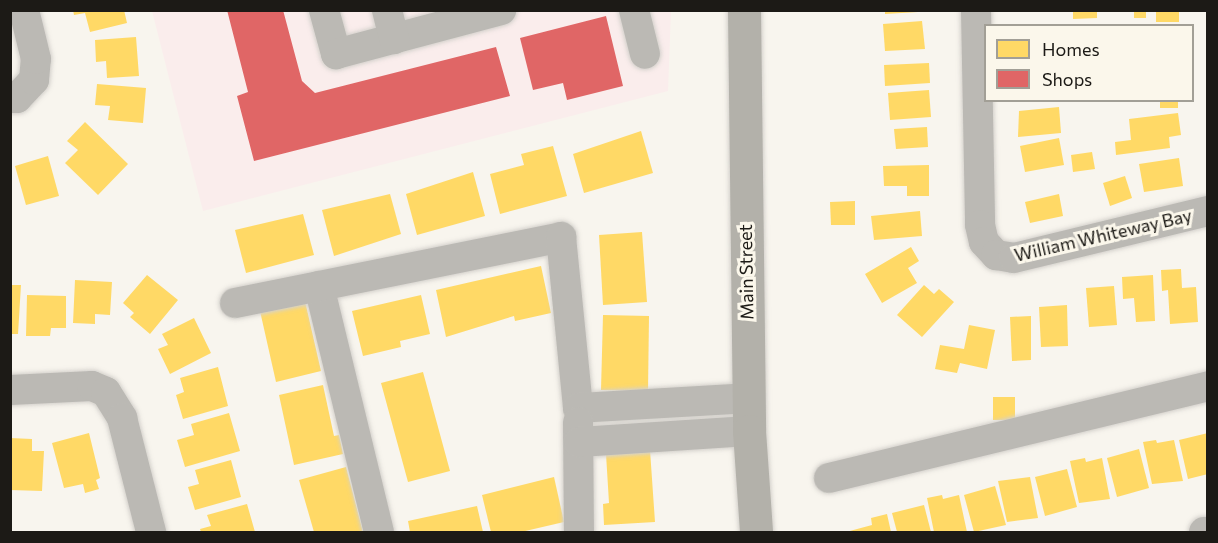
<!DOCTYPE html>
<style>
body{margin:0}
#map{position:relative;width:1218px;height:543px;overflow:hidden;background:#f8f5ee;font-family:Commissioner,sans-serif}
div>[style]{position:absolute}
.commercial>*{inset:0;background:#faedec}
.homes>*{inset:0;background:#ffd966}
.shops>*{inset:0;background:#e06666}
.roads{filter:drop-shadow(0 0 2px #d4d1cc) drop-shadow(0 0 2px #d4d1cc)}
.minor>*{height:30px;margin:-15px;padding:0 15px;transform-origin:15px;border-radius:15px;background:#bbb9b4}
.major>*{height:33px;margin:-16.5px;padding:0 16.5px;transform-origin:16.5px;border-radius:16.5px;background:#b3b1aa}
span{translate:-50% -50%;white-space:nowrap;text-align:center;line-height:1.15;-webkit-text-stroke:6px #fbf7eb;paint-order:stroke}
.street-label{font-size:18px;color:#1c1a16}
.frame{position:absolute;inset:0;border:12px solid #1c1a16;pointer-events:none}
.legend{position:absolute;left:984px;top:24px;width:210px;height:78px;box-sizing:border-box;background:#fbf7eb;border:2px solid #a29f96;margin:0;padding:8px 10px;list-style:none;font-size:18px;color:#1c1a16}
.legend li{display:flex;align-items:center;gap:12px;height:30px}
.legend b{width:30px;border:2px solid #a29f96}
</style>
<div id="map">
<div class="commercial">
<div style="clip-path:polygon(152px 11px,671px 11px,668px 91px,203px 211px)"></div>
</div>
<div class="homes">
<div style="clip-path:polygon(73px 10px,124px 10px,127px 23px,90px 32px,85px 13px,74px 15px)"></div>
<div style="clip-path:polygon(885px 10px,918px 10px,918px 12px,885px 14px)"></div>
<div style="clip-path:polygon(1073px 10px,1097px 10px,1097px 18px,1073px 19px)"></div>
<div style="clip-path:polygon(1134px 10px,1146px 10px,1146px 18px,1134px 18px)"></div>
<div style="clip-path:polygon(1156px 10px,1179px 10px,1179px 22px,1156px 22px)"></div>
<div style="clip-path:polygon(922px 21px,925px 49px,885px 51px,883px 24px)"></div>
<div style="clip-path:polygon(136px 37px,139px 76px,107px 78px,106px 61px,96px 62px,95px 40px)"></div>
<div style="clip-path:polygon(929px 63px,930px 83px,885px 86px,884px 65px)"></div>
<div style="clip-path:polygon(97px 84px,146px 88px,143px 123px,108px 120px,110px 106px,95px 105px)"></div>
<div style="clip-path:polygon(929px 90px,931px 117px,890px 120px,888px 93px)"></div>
<div style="clip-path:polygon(1160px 100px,1178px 100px,1178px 108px,1160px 108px)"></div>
<div style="clip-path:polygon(1059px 107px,1061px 133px,1018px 137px,1019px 111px)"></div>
<div style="clip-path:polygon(1178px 113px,1181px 135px,1169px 137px,1170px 148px,1116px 155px,1115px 142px,1131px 140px,1129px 119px)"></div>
<div style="clip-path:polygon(85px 122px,128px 164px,98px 195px,65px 163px,78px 150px,67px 141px)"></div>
<div style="clip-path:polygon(927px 127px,928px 147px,896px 149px,894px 129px)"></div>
<div style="clip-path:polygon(641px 131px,653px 173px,584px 193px,573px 154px)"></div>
<div style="clip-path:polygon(1059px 138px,1064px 165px,1025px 172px,1020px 146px)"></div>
<div style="clip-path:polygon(553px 146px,567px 196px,500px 214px,490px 174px,524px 165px,521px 154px)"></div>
<div style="clip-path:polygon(1092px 152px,1095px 169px,1073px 172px,1071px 155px)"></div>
<div style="clip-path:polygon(48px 156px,59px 196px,26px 205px,15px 166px)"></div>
<div style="clip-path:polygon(1179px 158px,1183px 186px,1144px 192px,1139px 164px)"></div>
<div style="clip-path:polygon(929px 165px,929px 196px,907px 196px,907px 186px,884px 186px,883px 166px)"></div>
<div style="clip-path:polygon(473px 172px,485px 216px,417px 235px,406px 194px)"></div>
<div style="clip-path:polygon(1125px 176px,1132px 198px,1110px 206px,1103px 183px)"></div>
<div style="clip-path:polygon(390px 194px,401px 234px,334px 256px,322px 210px)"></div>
<div style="clip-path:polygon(1059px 194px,1063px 216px,1030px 223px,1025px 202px)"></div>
<div style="clip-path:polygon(855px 201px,855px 225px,831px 225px,830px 202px)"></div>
<div style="clip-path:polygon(920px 211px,922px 236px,874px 240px,871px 216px)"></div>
<div style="clip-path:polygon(303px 214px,314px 255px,246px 273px,235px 230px)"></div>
<div style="clip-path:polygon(642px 232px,647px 302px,603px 305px,599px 235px)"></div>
<div style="clip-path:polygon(911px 247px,919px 261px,908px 268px,917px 283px,882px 303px,865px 274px)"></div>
<div style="clip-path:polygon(541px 266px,551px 313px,515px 321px,514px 316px,446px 337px,436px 290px)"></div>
<div style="clip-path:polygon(1181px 269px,1182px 288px,1196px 287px,1198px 322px,1170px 324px,1168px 290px,1162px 291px,1161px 270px)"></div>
<div style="clip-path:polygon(147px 275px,178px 300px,150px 334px,130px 317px,134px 313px,123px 303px)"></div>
<div style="clip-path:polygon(1153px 275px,1155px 321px,1136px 322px,1134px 298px,1123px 299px,1122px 277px)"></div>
<div style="clip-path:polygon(75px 280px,112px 282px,110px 315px,95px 314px,95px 324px,73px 323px)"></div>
<div style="clip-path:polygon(10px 285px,21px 285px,18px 334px,10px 334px)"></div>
<div style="clip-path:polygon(924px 285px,934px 294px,939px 289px,954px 302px,922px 337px,897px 315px)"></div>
<div style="clip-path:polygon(1114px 286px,1117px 325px,1089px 327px,1086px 288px)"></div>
<div style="clip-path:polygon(27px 295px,66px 296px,66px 328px,51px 328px,50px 336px,26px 336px)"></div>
<div style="clip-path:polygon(421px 295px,430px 334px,400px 341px,401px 347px,363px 356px,352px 311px)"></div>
<div style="clip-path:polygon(305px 301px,321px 371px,276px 382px,260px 311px)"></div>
<div style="clip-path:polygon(1067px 305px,1068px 346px,1041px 347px,1039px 307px)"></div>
<div style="clip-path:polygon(603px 315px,649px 316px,648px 391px,601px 390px)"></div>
<div style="clip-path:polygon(1031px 316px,1031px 360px,1012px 361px,1010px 317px)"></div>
<div style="clip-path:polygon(194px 318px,211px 353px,170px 374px,158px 349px,168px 345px,162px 334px)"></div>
<div style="clip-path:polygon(969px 325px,995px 330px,987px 369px,960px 363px,957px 373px,935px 369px,940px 345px,964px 349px)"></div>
<div style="clip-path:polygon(218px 367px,228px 406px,183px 419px,176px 395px,184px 392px,180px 378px)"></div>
<div style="clip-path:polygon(423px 372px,450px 471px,408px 482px,381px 383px)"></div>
<div style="clip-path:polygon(323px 385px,334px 436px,339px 435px,343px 454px,294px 465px,279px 395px)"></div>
<div style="clip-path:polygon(993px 397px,1015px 397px,1015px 420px,993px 420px)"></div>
<div style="clip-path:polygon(229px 413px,240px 451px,185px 467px,177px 440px,194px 435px,191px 424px)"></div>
<div style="clip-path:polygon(89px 433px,100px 478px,96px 480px,99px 489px,85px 493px,83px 484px,64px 488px,52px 443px)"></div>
<div style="clip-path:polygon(1208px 433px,1208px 474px,1188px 479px,1179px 440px)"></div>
<div style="clip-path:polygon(10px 438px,32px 439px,32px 451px,44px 451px,42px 491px,10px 490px)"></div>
<div style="clip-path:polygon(1156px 440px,1157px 443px,1174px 440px,1183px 481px,1152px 484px,1143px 442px)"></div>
<div style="clip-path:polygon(1139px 449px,1149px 488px,1117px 497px,1107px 458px)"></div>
<div style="clip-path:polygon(650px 450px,655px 522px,604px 525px,603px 504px,609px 503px,606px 454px)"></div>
<div style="clip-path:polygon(1085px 458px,1086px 462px,1102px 458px,1110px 499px,1079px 503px,1070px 461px)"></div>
<div style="clip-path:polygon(231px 460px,241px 497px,195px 510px,188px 487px,199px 484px,195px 470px)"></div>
<div style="clip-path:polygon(346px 467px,363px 532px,314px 532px,299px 480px)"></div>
<div style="clip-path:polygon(1067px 469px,1077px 507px,1045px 516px,1035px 477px)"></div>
<div style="clip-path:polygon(554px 477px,564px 522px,521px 532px,491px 532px,482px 495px)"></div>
<div style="clip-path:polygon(1030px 477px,1038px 518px,1007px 522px,998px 481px)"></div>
<div style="clip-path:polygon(995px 486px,1006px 525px,974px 532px,964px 495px)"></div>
<div style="clip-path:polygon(942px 495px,943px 499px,959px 495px,967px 532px,934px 532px,927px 498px)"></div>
<div style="clip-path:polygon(247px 504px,255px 532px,201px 532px,200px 529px,211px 526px,207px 515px)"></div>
<div style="clip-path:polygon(924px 505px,931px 532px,897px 532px,892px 513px)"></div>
<div style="clip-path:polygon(477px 506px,483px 532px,410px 532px,408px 521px)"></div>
<div style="clip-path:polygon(887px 514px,891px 532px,846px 532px,872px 525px,871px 518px)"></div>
</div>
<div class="shops">
<div style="clip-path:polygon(227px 10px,283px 10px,302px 81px,315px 93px,496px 47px,510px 96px,254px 161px,237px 96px,248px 92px)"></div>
<div style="clip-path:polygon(606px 16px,623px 86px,567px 100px,563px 83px,533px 90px,520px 38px)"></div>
</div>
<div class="roads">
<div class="minor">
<div style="left:324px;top:10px;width:46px;rotate:74.7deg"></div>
<div style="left:336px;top:54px;width:171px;rotate:-14.9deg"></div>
<div style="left:387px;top:10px;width:30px;rotate:76deg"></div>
<div style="left:634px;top:10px;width:45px;rotate:76deg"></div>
<div style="left:976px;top:10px;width:215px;rotate:88.9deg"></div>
<div style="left:980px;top:225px;width:17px;rotate:77deg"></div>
<div style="left:984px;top:242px;width:18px;rotate:47deg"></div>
<div style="left:996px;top:255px;width:18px;rotate:9deg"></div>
<div style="left:1014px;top:258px;width:200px;rotate:-13.6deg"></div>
<div style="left:10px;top:98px;width:7px"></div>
<div style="left:17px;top:98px;width:25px;rotate:-47deg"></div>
<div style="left:34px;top:80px;width:21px;rotate:-85deg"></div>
<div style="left:36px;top:59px;width:50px;rotate:-103.8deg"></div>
<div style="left:319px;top:286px;width:253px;rotate:76.3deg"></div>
<div style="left:235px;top:303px;width:333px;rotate:-11.4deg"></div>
<div style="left:561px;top:237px;width:172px;rotate:84.3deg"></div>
<div style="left:578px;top:408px;width:171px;rotate:-3.3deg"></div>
<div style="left:10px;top:390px;width:82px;rotate:-2.8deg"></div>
<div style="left:92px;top:386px;width:15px;rotate:23deg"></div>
<div style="left:106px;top:392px;width:31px;rotate:58deg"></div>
<div style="left:122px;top:418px;width:118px;rotate:75.7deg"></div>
<div style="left:578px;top:422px;width:110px;rotate:89.5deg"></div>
<div style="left:579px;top:442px;width:170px;rotate:-3.7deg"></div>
<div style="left:829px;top:478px;width:390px;rotate:-13.6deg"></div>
<div style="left:1204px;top:532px;width:4px"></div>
</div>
<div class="major">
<div style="left:744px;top:10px;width:421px;rotate:89.3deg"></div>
<div style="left:749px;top:431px;width:101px;rotate:86deg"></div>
</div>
</div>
<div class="street-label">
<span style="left:1103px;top:235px;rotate:-13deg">William Whiteway Bay</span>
<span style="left:746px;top:272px;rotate:-91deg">Main Street</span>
</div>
<div class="frame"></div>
<ul class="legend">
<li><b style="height:16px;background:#ffd966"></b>Homes</li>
<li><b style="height:16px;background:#e06666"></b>Shops</li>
</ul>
</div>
